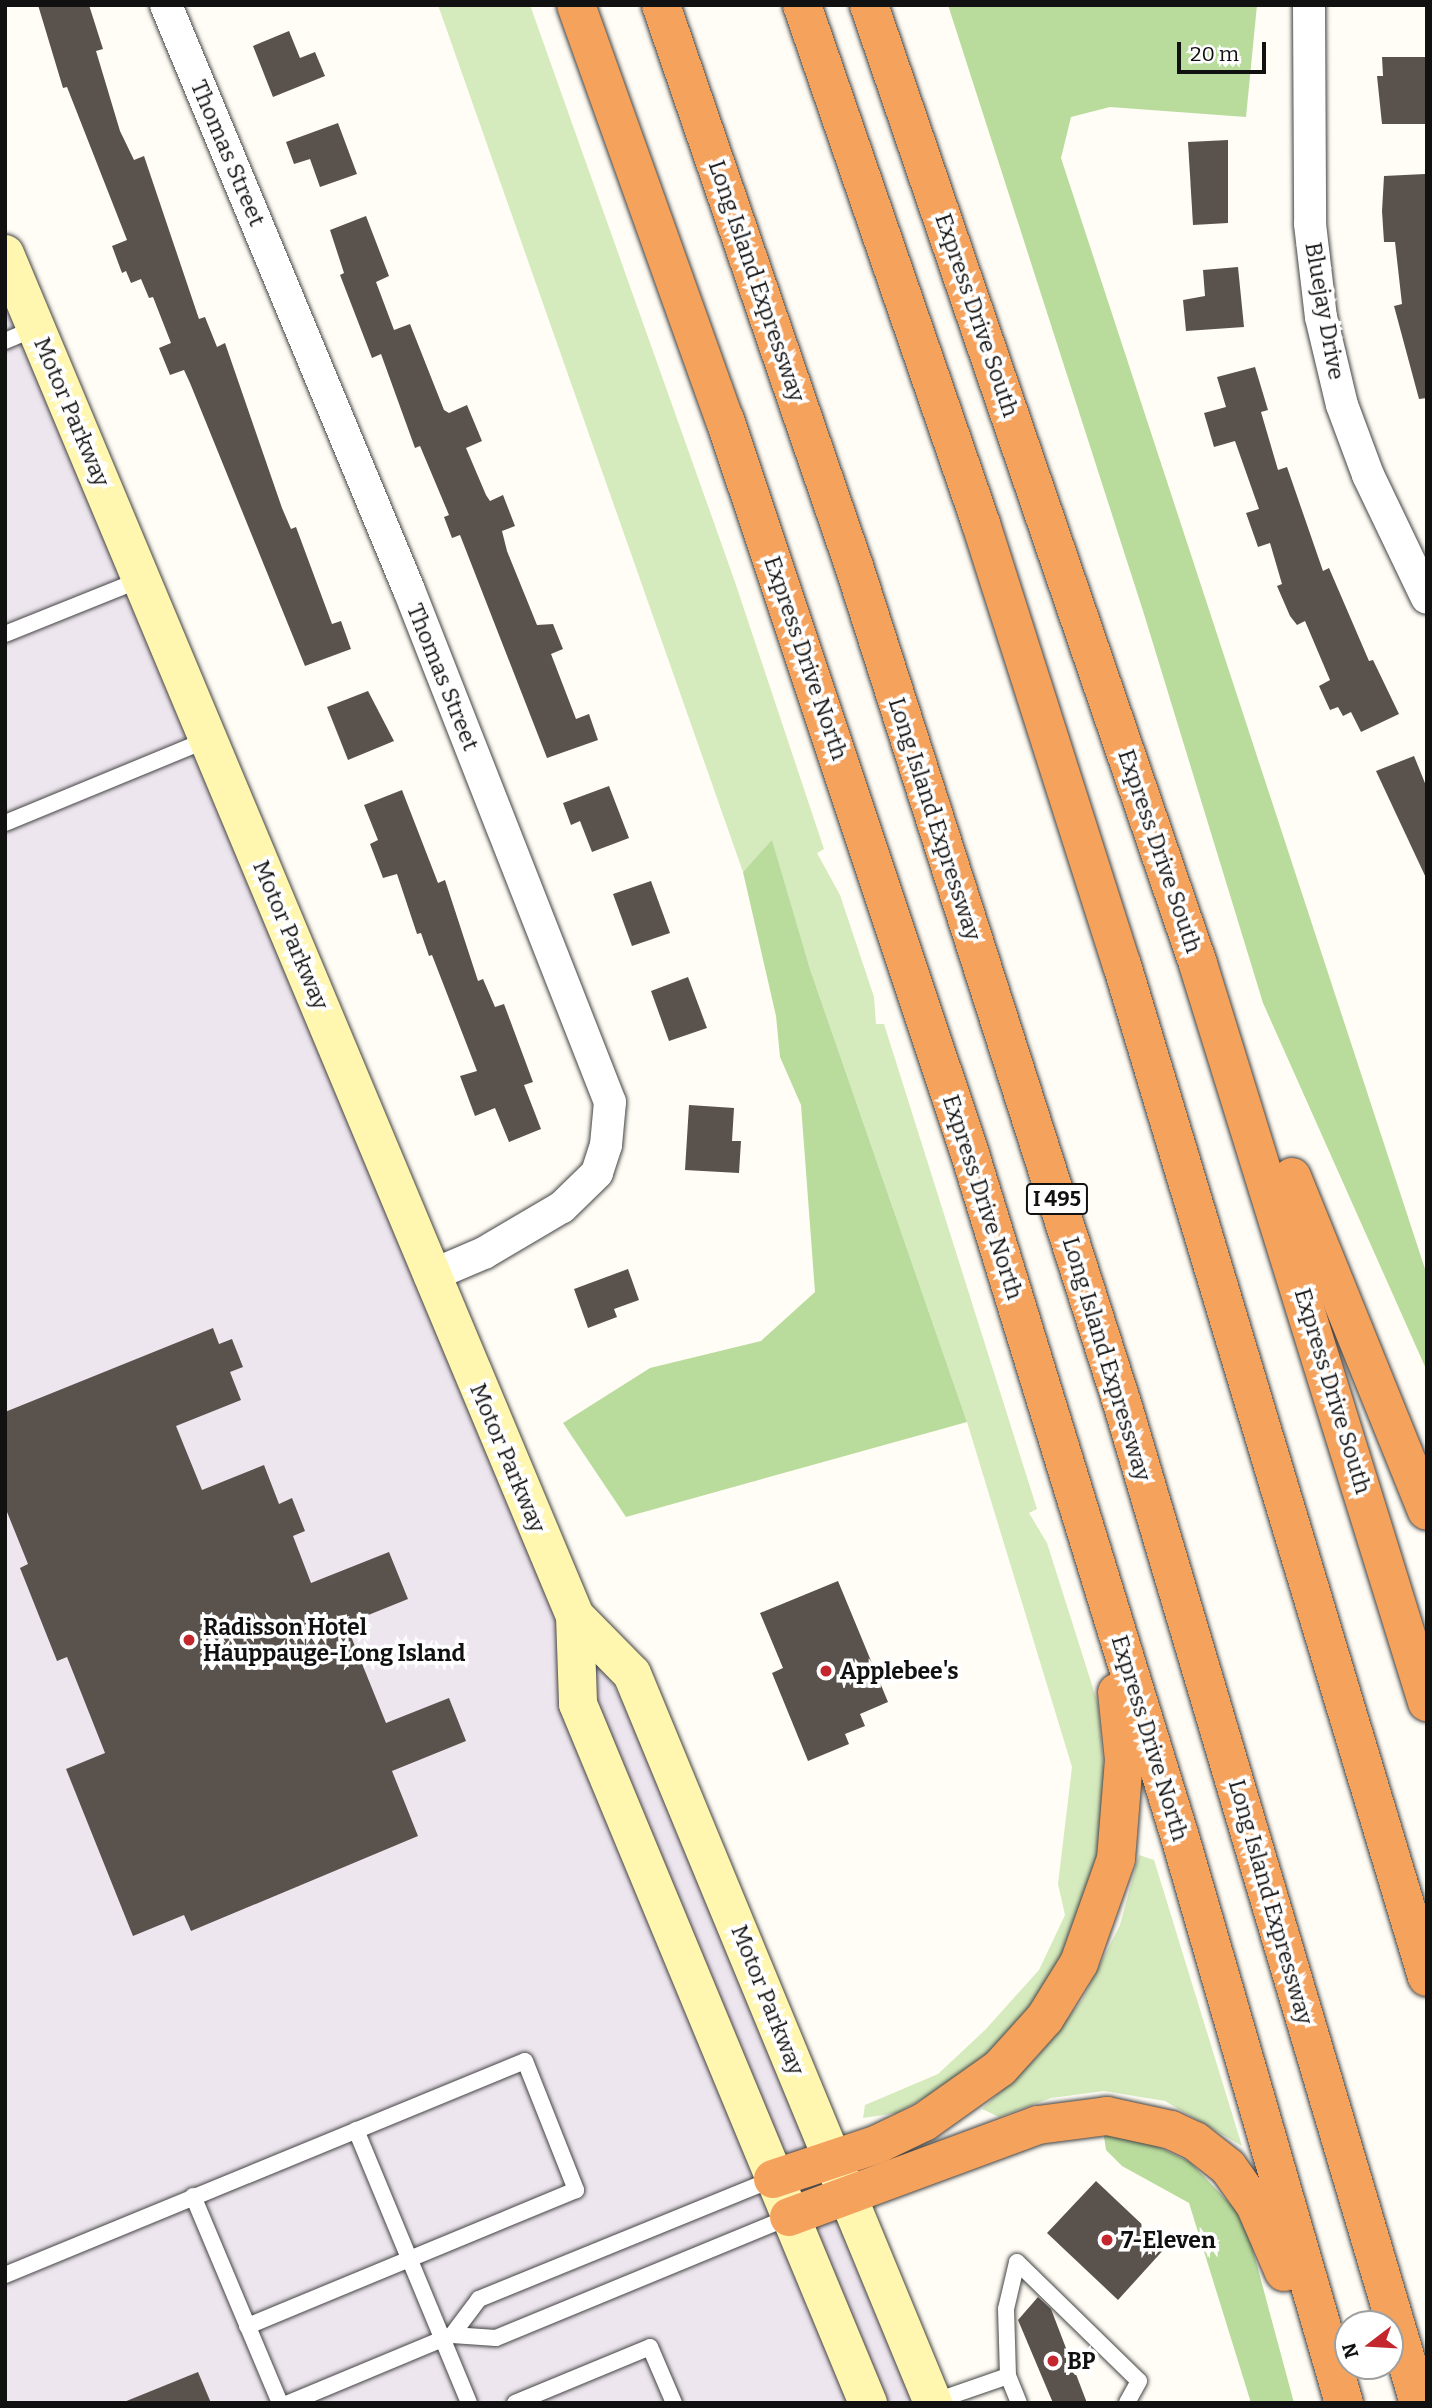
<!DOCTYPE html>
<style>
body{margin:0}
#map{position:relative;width:1432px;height:2408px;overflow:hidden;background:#fffdf5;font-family:Bitter,serif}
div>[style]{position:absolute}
.industrial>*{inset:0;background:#eee6ef}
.green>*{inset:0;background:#d5ebbd}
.forest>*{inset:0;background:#b9dc9c}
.building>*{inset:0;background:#5a524d}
.roads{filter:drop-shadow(0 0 2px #444) drop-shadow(0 0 2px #444)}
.lane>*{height:16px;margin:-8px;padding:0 8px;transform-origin:8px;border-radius:8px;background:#fff}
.street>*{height:32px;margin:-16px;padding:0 16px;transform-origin:16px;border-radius:16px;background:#fff}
.secondary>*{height:38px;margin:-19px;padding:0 19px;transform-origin:19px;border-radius:19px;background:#fff6b0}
.highway>*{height:38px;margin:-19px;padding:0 19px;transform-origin:19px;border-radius:19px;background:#f5a25d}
.dots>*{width:19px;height:19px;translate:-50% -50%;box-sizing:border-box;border:4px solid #fff;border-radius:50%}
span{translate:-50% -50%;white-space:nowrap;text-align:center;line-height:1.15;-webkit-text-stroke:7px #fff;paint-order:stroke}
.shield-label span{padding:2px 5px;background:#fff;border:2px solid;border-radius:5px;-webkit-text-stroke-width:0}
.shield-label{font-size:21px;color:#111;font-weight:700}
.street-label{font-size:23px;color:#111}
.poi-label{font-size:23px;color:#111;font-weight:700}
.left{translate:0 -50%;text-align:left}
.frame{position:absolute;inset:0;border:7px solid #111;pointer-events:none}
.north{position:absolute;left:1334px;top:2310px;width:70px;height:70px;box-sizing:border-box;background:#fff;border:2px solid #a0a0a0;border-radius:50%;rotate:253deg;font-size:19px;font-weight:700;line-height:28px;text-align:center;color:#111}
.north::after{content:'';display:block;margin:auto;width:24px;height:32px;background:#c4262e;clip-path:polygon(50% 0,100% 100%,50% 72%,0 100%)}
.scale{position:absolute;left:1177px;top:42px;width:89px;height:32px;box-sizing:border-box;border:4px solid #111;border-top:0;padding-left:9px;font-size:21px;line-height:24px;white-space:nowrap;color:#111;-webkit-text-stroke:5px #fff;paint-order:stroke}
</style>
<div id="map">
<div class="industrial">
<div style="clip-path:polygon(5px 231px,513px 1439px,575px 1616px,709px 1857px,926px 2403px,5px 2403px)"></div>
</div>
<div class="green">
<div style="clip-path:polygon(438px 5px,530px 5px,735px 582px,824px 849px,817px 853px,840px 895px,874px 997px,876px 1024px,884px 1024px,1037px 1509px,1029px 1513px,1047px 1543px,1098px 1704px,1104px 1774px,1100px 1850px,1056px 1972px,1016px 2024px,966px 2074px,897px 2113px,863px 2118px,865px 2105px,938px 2074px,985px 2030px,1039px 1970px,1065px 1915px,1058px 1884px,1072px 1767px,967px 1422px,810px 969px,772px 841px,743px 872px)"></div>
<div style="clip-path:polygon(1139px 1855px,1154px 1860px,1242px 2146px,1165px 2101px,1104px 2091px,1051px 2098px,999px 2117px,982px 2109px,1037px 2057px,1082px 2000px,1120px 1925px)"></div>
</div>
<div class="forest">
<div style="clip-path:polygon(948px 5px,1257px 5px,1246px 117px,1110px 107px,1071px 117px,1061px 158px,1427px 1275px,1427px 1371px,1263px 1003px,1144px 614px)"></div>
<div style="clip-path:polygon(772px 840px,810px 969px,967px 1422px,626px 1517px,563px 1423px,650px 1368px,761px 1341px,815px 1292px,801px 1105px,780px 1057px,776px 1016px,743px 872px)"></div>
<div style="clip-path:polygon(1103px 2130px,1152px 2144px,1190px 2162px,1237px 2211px,1251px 2243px,1294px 2403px,1251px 2403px,1189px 2203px,1122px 2166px,1106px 2150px)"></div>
</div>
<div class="building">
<div style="clip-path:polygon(38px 5px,89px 5px,103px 49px,96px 51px,120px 131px,134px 160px,144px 156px,199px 319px,205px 317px,217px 347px,225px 343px,282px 508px,291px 529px,296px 527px,332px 624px,341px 621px,351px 649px,305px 666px,190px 383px,184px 370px,170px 375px,159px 348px,171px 343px,153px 297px,149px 298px,141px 279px,131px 283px,126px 271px,122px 273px,112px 246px,127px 240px,67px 87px,63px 88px)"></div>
<div style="clip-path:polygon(289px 31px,300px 58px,315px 52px,325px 76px,273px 97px,253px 46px)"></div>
<div style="clip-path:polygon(1382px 57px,1426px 57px,1427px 124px,1382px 124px,1377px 76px,1383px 76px)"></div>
<div style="clip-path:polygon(338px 123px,357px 174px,320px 187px,310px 159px,294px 164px,286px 142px)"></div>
<div style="clip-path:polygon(1228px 140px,1228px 223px,1193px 225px,1188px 142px)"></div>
<div style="clip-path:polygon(1425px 174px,1427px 398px,1419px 399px,1394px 306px,1402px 304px,1395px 242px,1384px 242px,1382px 211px,1384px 176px)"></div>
<div style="clip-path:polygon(366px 216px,389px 276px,376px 282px,394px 330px,410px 324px,444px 410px,449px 413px,467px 405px,482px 441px,466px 448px,486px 495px,490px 501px,503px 495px,515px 526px,502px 531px,507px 551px,537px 625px,553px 624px,563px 649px,551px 654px,576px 719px,589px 714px,598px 740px,547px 758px,460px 535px,452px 538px,444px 517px,449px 515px,420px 446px,415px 448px,381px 354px,372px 358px,340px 275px,344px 273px,330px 230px)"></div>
<div style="clip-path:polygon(1238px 267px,1244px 327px,1186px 331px,1183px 300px,1205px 296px,1203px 270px)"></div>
<div style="clip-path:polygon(1255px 367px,1268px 410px,1261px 412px,1278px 470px,1287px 467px,1323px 571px,1329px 568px,1369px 661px,1373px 660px,1399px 714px,1361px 732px,1351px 712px,1343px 716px,1338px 707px,1330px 710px,1319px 686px,1330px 680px,1305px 621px,1297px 625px,1290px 616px,1277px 586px,1282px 584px,1270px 543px,1258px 547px,1246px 513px,1259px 509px,1235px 441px,1214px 447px,1204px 413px,1226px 407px,1217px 377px)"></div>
<div style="clip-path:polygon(368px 691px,394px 741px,348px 760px,327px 707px)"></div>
<div style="clip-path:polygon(1414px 756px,1427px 788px,1427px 880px,1376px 771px)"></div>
<div style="clip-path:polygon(609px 786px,629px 838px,592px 852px,580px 821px,571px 825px,563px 803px)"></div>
<div style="clip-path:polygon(402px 790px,438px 883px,445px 880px,478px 981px,483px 979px,495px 1007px,504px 1004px,533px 1082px,524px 1085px,541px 1129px,509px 1142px,495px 1108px,475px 1116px,460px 1076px,477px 1071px,432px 955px,429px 956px,421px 933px,417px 934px,397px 874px,383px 878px,370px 844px,378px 840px,364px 805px)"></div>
<div style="clip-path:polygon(651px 881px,670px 933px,632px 946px,613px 894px)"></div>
<div style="clip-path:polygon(688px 977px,707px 1028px,669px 1041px,651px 991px)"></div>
<div style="clip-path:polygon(689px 1105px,734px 1108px,732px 1141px,741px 1141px,739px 1173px,685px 1170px)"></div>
<div style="clip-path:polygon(628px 1269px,639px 1300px,614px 1309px,617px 1317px,588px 1328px,574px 1289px)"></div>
<div style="clip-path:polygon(213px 1328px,219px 1344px,232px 1339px,243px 1367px,230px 1372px,241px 1400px,176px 1426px,202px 1490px,264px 1465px,279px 1504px,292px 1498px,305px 1531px,293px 1536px,311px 1583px,389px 1552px,408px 1599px,346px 1624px,386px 1723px,449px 1698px,466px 1741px,392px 1771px,418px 1836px,191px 1931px,184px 1915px,133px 1936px,66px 1769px,105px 1753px,67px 1657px,57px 1661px,20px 1568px,28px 1564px,5px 1507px,5px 1412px)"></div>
<div style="clip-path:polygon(838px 1581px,888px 1702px,860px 1714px,865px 1726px,845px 1734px,849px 1744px,808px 1761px,772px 1673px,783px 1668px,760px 1613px)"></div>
<div style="clip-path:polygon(1096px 2181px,1166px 2247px,1118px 2300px,1047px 2233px)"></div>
<div style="clip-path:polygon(1038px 2297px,1051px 2309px,1087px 2403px,1053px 2403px,1018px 2320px)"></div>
<div style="clip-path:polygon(198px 2372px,211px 2403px,124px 2403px,124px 2402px)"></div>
</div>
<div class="roads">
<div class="lane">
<div style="left:5px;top:341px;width:34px;rotate:-23deg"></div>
<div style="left:5px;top:634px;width:148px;rotate:-21.9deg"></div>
<div style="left:5px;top:823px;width:221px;rotate:-22.4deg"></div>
<div style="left:356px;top:2130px;width:295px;rotate:67.5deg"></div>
<div style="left:193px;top:2196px;width:225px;rotate:67.2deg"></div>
<div style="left:5px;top:2275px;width:562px;rotate:-22.37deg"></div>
<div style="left:525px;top:2061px;width:139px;rotate:68.4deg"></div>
<div style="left:576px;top:2190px;width:356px;rotate:157.5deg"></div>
<div style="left:452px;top:2335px;width:45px;rotate:-53.1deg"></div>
<div style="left:479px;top:2299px;width:318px;rotate:-22.2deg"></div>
<div style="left:933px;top:2402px;width:79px;rotate:-19.1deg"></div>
<div style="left:289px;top:2403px;width:177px;rotate:-22.6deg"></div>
<div style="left:452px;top:2335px;width:44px;rotate:3.9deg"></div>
<div style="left:496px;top:2338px;width:317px;rotate:-22.4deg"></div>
<div style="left:515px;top:2403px;width:146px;rotate:-22.5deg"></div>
<div style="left:650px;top:2347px;width:61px;rotate:66.8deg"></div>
<div style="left:1019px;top:2403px;width:29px;rotate:-112deg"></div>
<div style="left:1008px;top:2376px;width:67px;rotate:-91.7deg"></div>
<div style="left:1006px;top:2309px;width:48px;rotate:-76.8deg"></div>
<div style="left:1017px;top:2262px;width:170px;rotate:44.3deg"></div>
<div style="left:1139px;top:2381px;width:25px;rotate:119deg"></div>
</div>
<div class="street">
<div style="left:166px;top:5px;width:633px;rotate:67.44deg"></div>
<div style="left:409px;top:590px;width:550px;rotate:68.57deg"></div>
<div style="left:610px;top:1102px;width:43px;rotate:95.3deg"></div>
<div style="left:606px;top:1145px;width:29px;rotate:108deg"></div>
<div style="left:597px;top:1173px;width:49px;rotate:135.8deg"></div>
<div style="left:562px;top:1207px;width:91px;rotate:149.5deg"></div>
<div style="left:484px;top:1253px;width:59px;rotate:156.9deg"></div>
<div style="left:1309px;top:5px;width:219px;rotate:89.7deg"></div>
<div style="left:1310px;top:224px;width:94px;rotate:83.3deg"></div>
<div style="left:1321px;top:317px;width:90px;rotate:76.6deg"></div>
<div style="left:1342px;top:405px;width:75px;rotate:69.6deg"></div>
<div style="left:1368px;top:475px;width:136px;rotate:64.4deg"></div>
</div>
<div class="secondary">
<div style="left:5px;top:254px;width:1476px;rotate:67.29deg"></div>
<div style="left:575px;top:1616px;width:81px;rotate:45.5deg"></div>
<div style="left:632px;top:1674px;width:789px;rotate:67.56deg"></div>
<div style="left:575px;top:1616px;width:88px;rotate:88deg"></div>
<div style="left:578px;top:1704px;width:757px;rotate:67.47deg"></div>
</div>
<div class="highway">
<div style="left:576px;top:5px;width:441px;rotate:70.3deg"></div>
<div style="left:725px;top:420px;width:774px;rotate:71.54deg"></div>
<div style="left:970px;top:1154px;width:715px;rotate:72.91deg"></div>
<div style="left:1180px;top:1837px;width:589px;rotate:73.84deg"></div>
<div style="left:661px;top:5px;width:593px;rotate:71.02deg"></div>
<div style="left:854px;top:566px;width:879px;rotate:72.25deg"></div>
<div style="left:1122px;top:1403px;width:1043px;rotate:73.46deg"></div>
<div style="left:802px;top:5px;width:549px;rotate:70.97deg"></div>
<div style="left:981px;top:524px;width:463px;rotate:72.3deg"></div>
<div style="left:1122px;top:965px;width:1057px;rotate:73.23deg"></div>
<div style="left:869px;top:5px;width:1014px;rotate:71.06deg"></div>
<div style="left:1198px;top:964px;width:773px;rotate:72.76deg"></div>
<div style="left:1292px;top:1177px;width:360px;rotate:68deg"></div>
<div style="left:773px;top:2179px;width:111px;rotate:-18.4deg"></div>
<div style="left:878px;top:2144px;width:51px;rotate:-25.6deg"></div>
<div style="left:924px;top:2122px;width:93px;rotate:-35.4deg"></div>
<div style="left:1000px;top:2068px;width:67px;rotate:-48deg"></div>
<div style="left:1045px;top:2018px;width:65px;rotate:-58.3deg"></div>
<div style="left:1079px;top:1963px;width:110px;rotate:-70.4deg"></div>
<div style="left:1116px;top:1859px;width:99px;rotate:-85.4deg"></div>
<div style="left:1124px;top:1760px;width:68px;rotate:-95.9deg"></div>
<div style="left:789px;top:2217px;width:265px;rotate:-20.3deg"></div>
<div style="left:1038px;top:2125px;width:70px;rotate:-7.4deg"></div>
<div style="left:1107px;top:2116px;width:66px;rotate:12.3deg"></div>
<div style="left:1171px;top:2130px;width:26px;rotate:25deg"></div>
<div style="left:1195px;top:2141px;width:42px;rotate:38.2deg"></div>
<div style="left:1228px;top:2167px;width:47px;rotate:54.6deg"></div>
<div style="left:1255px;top:2205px;width:73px;rotate:66.6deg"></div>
</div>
</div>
<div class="dots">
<div style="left:189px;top:1640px;background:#c4262e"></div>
<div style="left:826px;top:1671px;background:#c4262e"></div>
<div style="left:1107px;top:2240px;background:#c4262e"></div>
<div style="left:1053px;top:2361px;background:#c4262e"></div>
</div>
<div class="shield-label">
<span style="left:1057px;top:1199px">I 495</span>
</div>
<div class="street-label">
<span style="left:228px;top:153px;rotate:67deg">Thomas Street</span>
<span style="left:757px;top:281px;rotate:71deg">Long Island Expressway</span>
<span style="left:1325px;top:311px;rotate:80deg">Bluejay Drive</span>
<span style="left:977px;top:315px;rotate:71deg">Express Drive South</span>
<span style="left:72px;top:412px;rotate:67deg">Motor Parkway</span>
<span style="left:806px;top:658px;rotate:71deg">Express Drive North</span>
<span style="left:443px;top:677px;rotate:68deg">Thomas Street</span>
<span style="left:935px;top:819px;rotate:72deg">Long Island Expressway</span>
<span style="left:1160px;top:851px;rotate:71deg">Express Drive South</span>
<span style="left:291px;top:935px;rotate:67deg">Motor Parkway</span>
<span style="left:983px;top:1197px;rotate:72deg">Express Drive North</span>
<span style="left:1107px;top:1359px;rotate:73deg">Long Island Expressway</span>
<span style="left:1333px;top:1391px;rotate:73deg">Express Drive South</span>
<span style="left:508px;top:1458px;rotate:67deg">Motor Parkway</span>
<span style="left:1150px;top:1738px;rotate:73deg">Express Drive North</span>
<span style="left:1271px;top:1902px;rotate:74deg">Long Island Expressway</span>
<span style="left:768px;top:2000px;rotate:68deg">Motor Parkway</span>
</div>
<div class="poi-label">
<span class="left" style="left:203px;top:1640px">Radisson Hotel<br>Hauppauge-Long Island</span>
<span class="left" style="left:840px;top:1671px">Applebee's</span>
<span class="left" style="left:1121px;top:2240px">7-Eleven</span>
<span class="left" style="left:1067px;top:2361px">BP</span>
</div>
<div class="frame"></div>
<div class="north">N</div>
<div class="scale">20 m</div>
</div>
